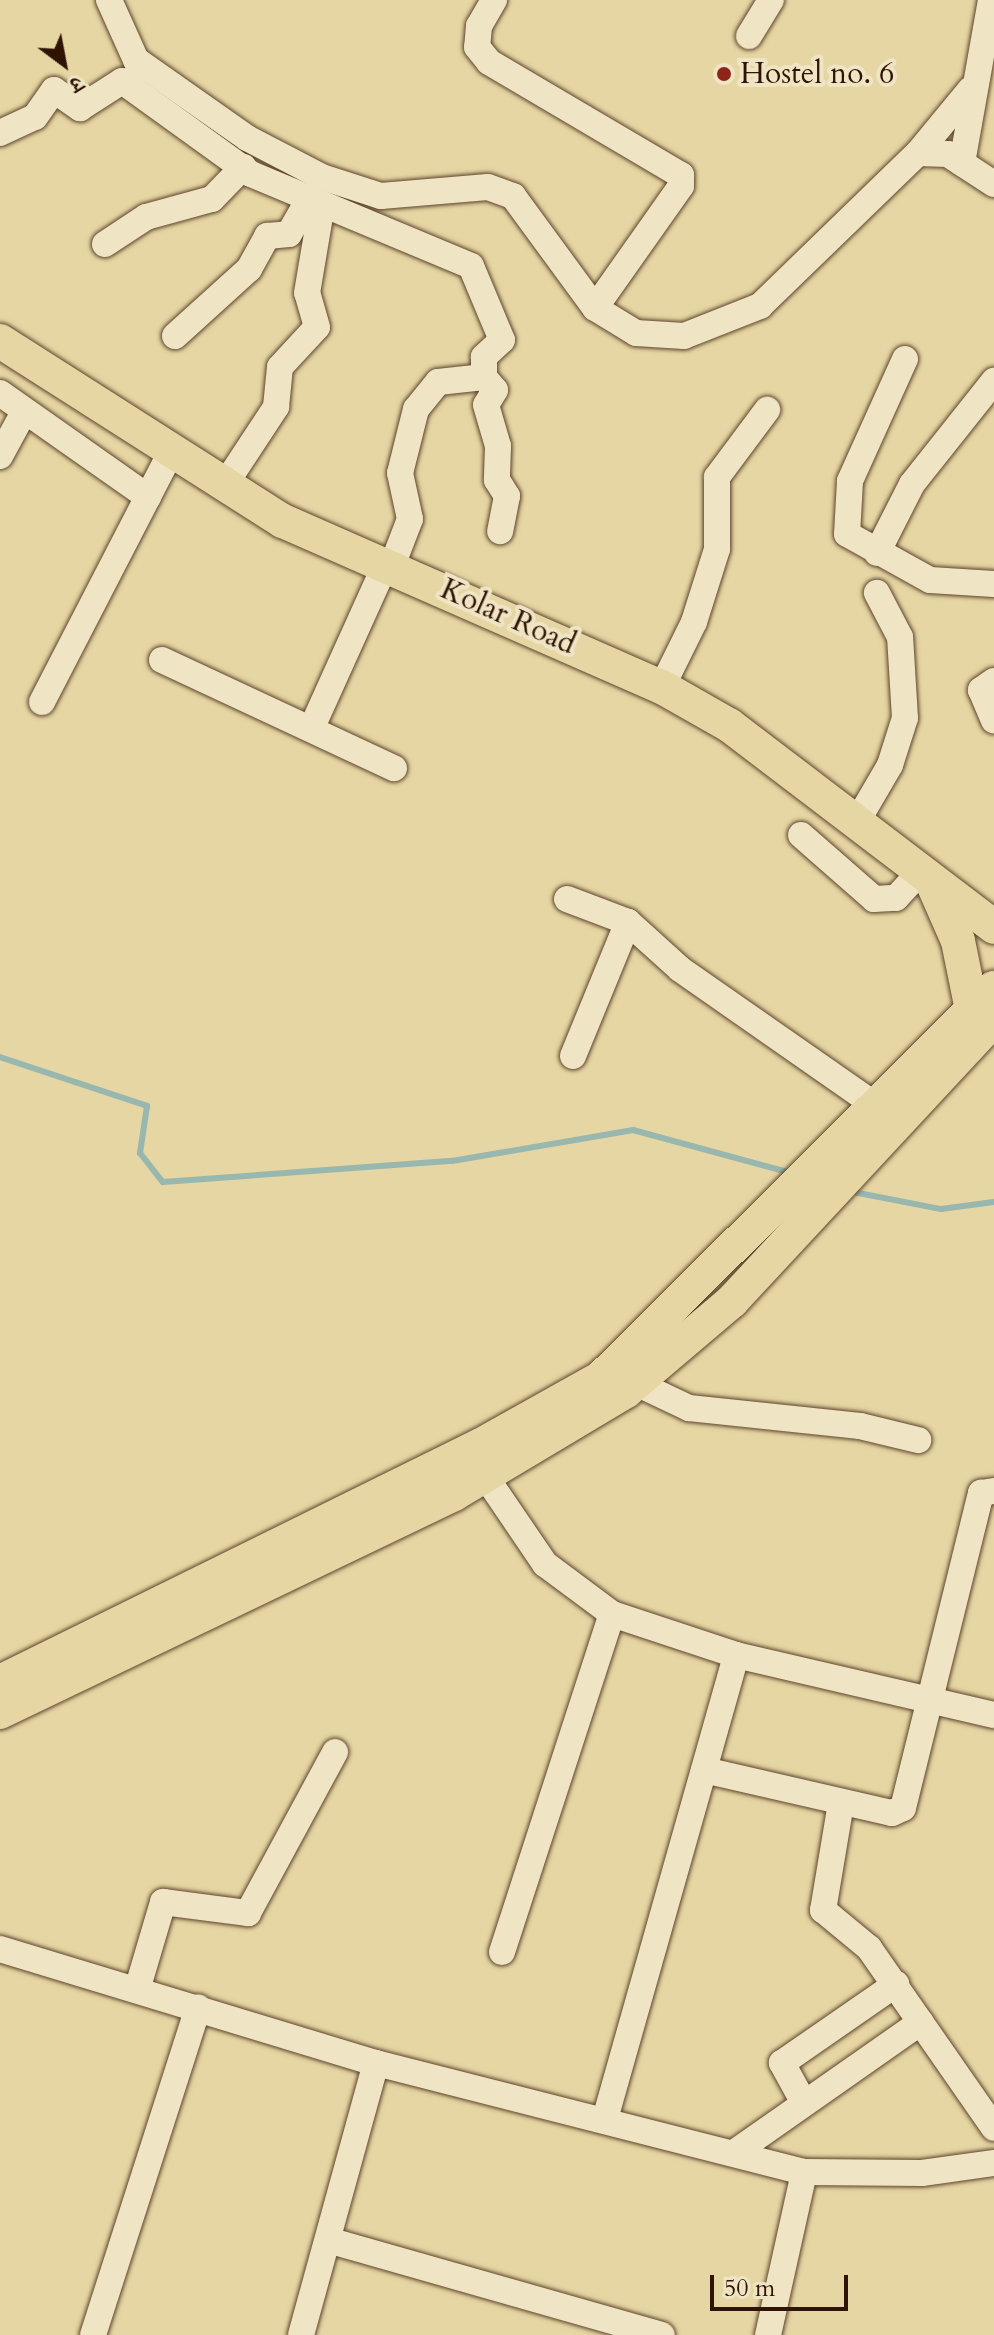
<!DOCTYPE html>
<meta charset="utf-8">
<style>
body{margin:0}
#map{position:relative;width:994px;height:2335px;overflow:hidden;background:#e6d6a3;font-family:Cardo,"Noto Serif Devanagari",serif}
div>[style]{position:absolute}
.stream>*{height:6px;margin:-3px;padding:0 3px;transform-origin:3px;border-radius:3px;background:#98b7ae}
.roads{filter:drop-shadow(0 0 2px #5d442c) drop-shadow(0 0 2px #5d442c)}
.minor>*{height:26px;margin:-13px;padding:0 13px;transform-origin:13px;border-radius:13px;background:#efe4c3}
.major>*{height:34px;margin:-17px;padding:0 17px;transform-origin:17px;border-radius:17px;background:#e6d6a3}
.dots>*{width:22px;height:22px;translate:-50% -50%;box-sizing:border-box;border:4px solid #efe4c3;border-radius:50%}
span{translate:-50% -50%;white-space:nowrap;text-align:center;line-height:1.15;-webkit-text-stroke:8px #efe4c3;paint-order:stroke}
.poi-label{font-size:30px;color:#2f1404}
.left{translate:0 -50%;text-align:left}
.street-label{font-size:30px;color:#2f1404}
.north{position:absolute;left:24px;top:24px;width:80px;height:80px;-webkit-text-stroke:6px #efe4c3;paint-order:stroke;rotate:148deg;font-size:22px;font-weight:700;line-height:32px;text-align:center;color:#2f1404}
.north::after{content:'';display:block;margin:auto;width:28px;height:36px;background:#2f1404;clip-path:polygon(50% 0,100% 100%,50% 72%,0 100%)}
.scale{position:absolute;left:710px;top:2275px;width:138px;height:36px;box-sizing:border-box;border:4px solid #2f1404;border-top:0;padding-left:10px;font-size:24px;line-height:28px;white-space:nowrap;color:#2f1404;-webkit-text-stroke:6px #efe4c3;paint-order:stroke}
</style>
<div id="map">
<div class="stream">
<div style="left:0;top:1057px;width:155px;rotate:18.4deg"></div>
<div style="left:147px;top:1106px;width:48px;rotate:98.5deg"></div>
<div style="left:140px;top:1153px;width:37px;rotate:52deg"></div>
<div style="left:163px;top:1182px;width:290px;rotate:-4.2deg"></div>
<div style="left:452px;top:1161px;width:184px;rotate:-9.7deg"></div>
<div style="left:633px;top:1130px;width:164px;rotate:15.2deg"></div>
<div style="left:848px;top:1191px;width:95px;rotate:11deg"></div>
<div style="left:941px;top:1209px;width:53px;rotate:-7.5deg"></div>
</div>
<div class="roads">
<div class="minor">
<div style="left:109px;top:0;width:66px;rotate:65.8deg"></div>
<div style="left:136px;top:60px;width:136px;rotate:35.1deg"></div>
<div style="left:247px;top:138px;width:85px;rotate:27.5deg"></div>
<div style="left:322px;top:177px;width:62px;rotate:17.9deg"></div>
<div style="left:381px;top:196px;width:107px;rotate:-4.8deg"></div>
<div style="left:488px;top:187px;width:27px;rotate:20deg"></div>
<div style="left:513px;top:196px;width:139px;rotate:53.8deg"></div>
<div style="left:595px;top:308px;width:48px;rotate:31.4deg"></div>
<div style="left:636px;top:333px;width:48px;rotate:3.6deg"></div>
<div style="left:684px;top:336px;width:82px;rotate:-21.5deg"></div>
<div style="left:760px;top:306px;width:220px;rotate:-44.1deg"></div>
<div style="left:918px;top:153px;width:30px;rotate:2deg"></div>
<div style="left:948px;top:154px;width:55px;rotate:33.1deg"></div>
<div style="left:494px;top:0;width:30px;rotate:120deg"></div>
<div style="left:479px;top:26px;width:21px;rotate:95deg"></div>
<div style="left:477px;top:47px;width:19px;rotate:51deg"></div>
<div style="left:489px;top:62px;width:223px;rotate:30.5deg"></div>
<div style="left:681px;top:175px;width:11px;rotate:90deg"></div>
<div style="left:681px;top:186px;width:149px;rotate:125.2deg"></div>
<div style="left:749px;top:36px;width:42px;rotate:-58.6deg"></div>
<div style="left:0;top:133px;width:38px;rotate:-25deg"></div>
<div style="left:35px;top:117px;width:33px;rotate:-55deg"></div>
<div style="left:54px;top:90px;width:32px;rotate:35deg"></div>
<div style="left:80px;top:108px;width:50px;rotate:-32.7deg"></div>
<div style="left:122px;top:81px;width:159px;rotate:35.8deg"></div>
<div style="left:251px;top:174px;width:238px;rotate:22.7deg"></div>
<div style="left:471px;top:266px;width:80px;rotate:67.3deg"></div>
<div style="left:502px;top:340px;width:25px;rotate:137deg"></div>
<div style="left:484px;top:357px;width:20px;rotate:90deg"></div>
<div style="left:484px;top:377px;width:46px;rotate:173.8deg"></div>
<div style="left:438px;top:382px;width:35px;rotate:129deg"></div>
<div style="left:416px;top:409px;width:66px;rotate:104deg"></div>
<div style="left:400px;top:473px;width:47px;rotate:77.7deg"></div>
<div style="left:410px;top:519px;width:50px;rotate:111deg"></div>
<div style="left:918px;top:153px;width:82px;rotate:-50.5deg"></div>
<div style="left:962px;top:163px;width:166px;rotate:-79.9deg"></div>
<div style="left:105px;top:244px;width:49px;rotate:-33.4deg"></div>
<div style="left:146px;top:217px;width:68px;rotate:-15.3deg"></div>
<div style="left:212px;top:199px;width:45px;rotate:-45.9deg"></div>
<div style="left:175px;top:336px;width:100px;rotate:-42.2deg"></div>
<div style="left:249px;top:269px;width:38px;rotate:-61deg"></div>
<div style="left:267px;top:236px;width:22px;rotate:-5deg"></div>
<div style="left:289px;top:234px;width:40px;rotate:-60.3deg"></div>
<div style="left:905px;top:359px;width:134px;rotate:114.3deg"></div>
<div style="left:850px;top:481px;width:53px;rotate:93.2deg"></div>
<div style="left:847px;top:534px;width:95px;rotate:29deg"></div>
<div style="left:930px;top:580px;width:64px;rotate:3.6deg"></div>
<div style="left:484px;top:377px;width:17px;rotate:50deg"></div>
<div style="left:495px;top:390px;width:17px;rotate:121deg"></div>
<div style="left:486px;top:405px;width:43px;rotate:73.7deg"></div>
<div style="left:498px;top:446px;width:34px;rotate:92deg"></div>
<div style="left:497px;top:480px;width:19px;rotate:58deg"></div>
<div style="left:507px;top:496px;width:36px;rotate:101deg"></div>
<div style="left:0;top:393px;width:181px;rotate:35.1deg"></div>
<div style="left:0;top:456px;width:50px;rotate:-61.4deg"></div>
<div style="left:224px;top:486px;width:95px;rotate:-56.6deg"></div>
<div style="left:276px;top:407px;width:40px;rotate:-84.3deg"></div>
<div style="left:280px;top:367px;width:54px;rotate:-47.2deg"></div>
<div style="left:317px;top:327px;width:35px;rotate:-106deg"></div>
<div style="left:307px;top:293px;width:90px;rotate:-80.4deg"></div>
<div style="left:877px;top:553px;width:77px;rotate:-63.1deg"></div>
<div style="left:912px;top:484px;width:132px;rotate:-51.5deg"></div>
<div style="left:162px;top:660px;width:256px;rotate:25deg"></div>
<div style="left:994px;top:681px;width:16px;rotate:145deg"></div>
<div style="left:981px;top:690px;width:33px;rotate:67deg"></div>
<div style="left:662px;top:687px;width:72px;rotate:-63.8deg"></div>
<div style="left:694px;top:622px;width:77px;rotate:-72.5deg"></div>
<div style="left:717px;top:549px;width:72px;rotate:-90deg"></div>
<div style="left:717px;top:477px;width:84px;rotate:-53.3deg"></div>
<div style="left:42px;top:702px;width:279px;rotate:-62.7deg"></div>
<div style="left:313px;top:725px;width:178px;rotate:-65.7deg"></div>
<div style="left:858px;top:820px;width:64px;rotate:-59.8deg"></div>
<div style="left:890px;top:765px;width:49px;rotate:-72.3deg"></div>
<div style="left:905px;top:718px;width:81px;rotate:-93.5deg"></div>
<div style="left:900px;top:637px;width:50px;rotate:-117.6deg"></div>
<div style="left:801px;top:835px;width:97px;rotate:41.2deg"></div>
<div style="left:874px;top:899px;width:22px;rotate:-3deg"></div>
<div style="left:896px;top:898px;width:38px;rotate:-47deg"></div>
<div style="left:567px;top:899px;width:65px;rotate:20.7deg"></div>
<div style="left:628px;top:922px;width:70px;rotate:42.1deg"></div>
<div style="left:680px;top:969px;width:243px;rotate:34.9deg"></div>
<div style="left:573px;top:1056px;width:145px;rotate:-67.7deg"></div>
<div style="left:636px;top:1383px;width:59px;rotate:25.3deg"></div>
<div style="left:689px;top:1408px;width:172px;rotate:6deg"></div>
<div style="left:860px;top:1426px;width:60px;rotate:13.6deg"></div>
<div style="left:475px;top:1461px;width:125px;rotate:55.8deg"></div>
<div style="left:545px;top:1564px;width:84px;rotate:36.7deg"></div>
<div style="left:612px;top:1614px;width:131px;rotate:18.3deg"></div>
<div style="left:736px;top:1655px;width:265px;rotate:13.1deg"></div>
<div style="left:704px;top:1770px;width:193px;rotate:12.9deg"></div>
<div style="left:892px;top:1813px;width:12px;rotate:-24deg"></div>
<div style="left:903px;top:1808px;width:325px;rotate:-76.1deg"></div>
<div style="left:981px;top:1493px;width:13px;rotate:-9deg"></div>
<div style="left:841px;top:1803px;width:109px;rotate:99.5deg"></div>
<div style="left:823px;top:1910px;width:60px;rotate:39.6deg"></div>
<div style="left:869px;top:1948px;width:219px;rotate:55.2deg"></div>
<div style="left:0;top:1949px;width:393px;rotate:16.9deg"></div>
<div style="left:376px;top:2063px;width:442px;rotate:14.3deg"></div>
<div style="left:804px;top:2172px;width:118px;rotate:0.5deg"></div>
<div style="left:922px;top:2173px;width:73px;rotate:-7.9deg"></div>
<div style="left:502px;top:1952px;width:355px;rotate:-72deg"></div>
<div style="left:137px;top:1990px;width:92px;rotate:-73.5deg"></div>
<div style="left:163px;top:1902px;width:86px;rotate:7.4deg"></div>
<div style="left:248px;top:1913px;width:183px;rotate:-61.6deg"></div>
<div style="left:804px;top:2103px;width:46px;rotate:-118.8deg"></div>
<div style="left:782px;top:2063px;width:139px;rotate:-34.7deg"></div>
<div style="left:605px;top:2119px;width:482px;rotate:-74.2deg"></div>
<div style="left:734px;top:2153px;width:228px;rotate:-35deg"></div>
<div style="left:328px;top:2240px;width:347px;rotate:15.9deg"></div>
<div style="left:93px;top:2335px;width:344px;rotate:-72.2deg"></div>
<div style="left:301px;top:2335px;width:282px;rotate:-74.6deg"></div>
<div style="left:768px;top:2335px;width:167px;rotate:-77.5deg"></div>
</div>
<div class="major">
<div style="left:0;top:341px;width:335px;rotate:32.5deg"></div>
<div style="left:283px;top:521px;width:414px;rotate:23.7deg"></div>
<div style="left:662px;top:687px;width:77px;rotate:29.6deg"></div>
<div style="left:729px;top:725px;width:333px;rotate:37.3deg"></div>
<div style="left:932px;top:882px;width:64px;rotate:66.2deg"></div>
<div style="left:958px;top:941px;width:70px;rotate:78.5deg"></div>
<div style="left:0;top:1682px;width:536px;rotate:-26.23deg"></div>
<div style="left:481px;top:1445px;width:137px;rotate:-29.2deg"></div>
<div style="left:601px;top:1378px;width:554px;rotate:-44.78deg"></div>
<div style="left:0;top:1712px;width:504px;rotate:-25.65deg"></div>
<div style="left:454px;top:1494px;width:200px;rotate:-30.9deg"></div>
<div style="left:626px;top:1391px;width:139px;rotate:-40.3deg"></div>
<div style="left:732px;top:1301px;width:385px;rotate:-47.1deg"></div>
</div>
</div>
<div class="dots">
<div style="left:724px;top:74px;background:#8f2418"></div>
</div>
<div class="poi-label">
<span class="left" style="left:740px;top:74px">Hostel no. 6</span>
</div>
<div class="street-label">
<span style="left:508px;top:617px;rotate:24deg">Kolar Road</span>
</div>
<div class="north">उ</div>
<div class="scale">50 m</div>
</div>
